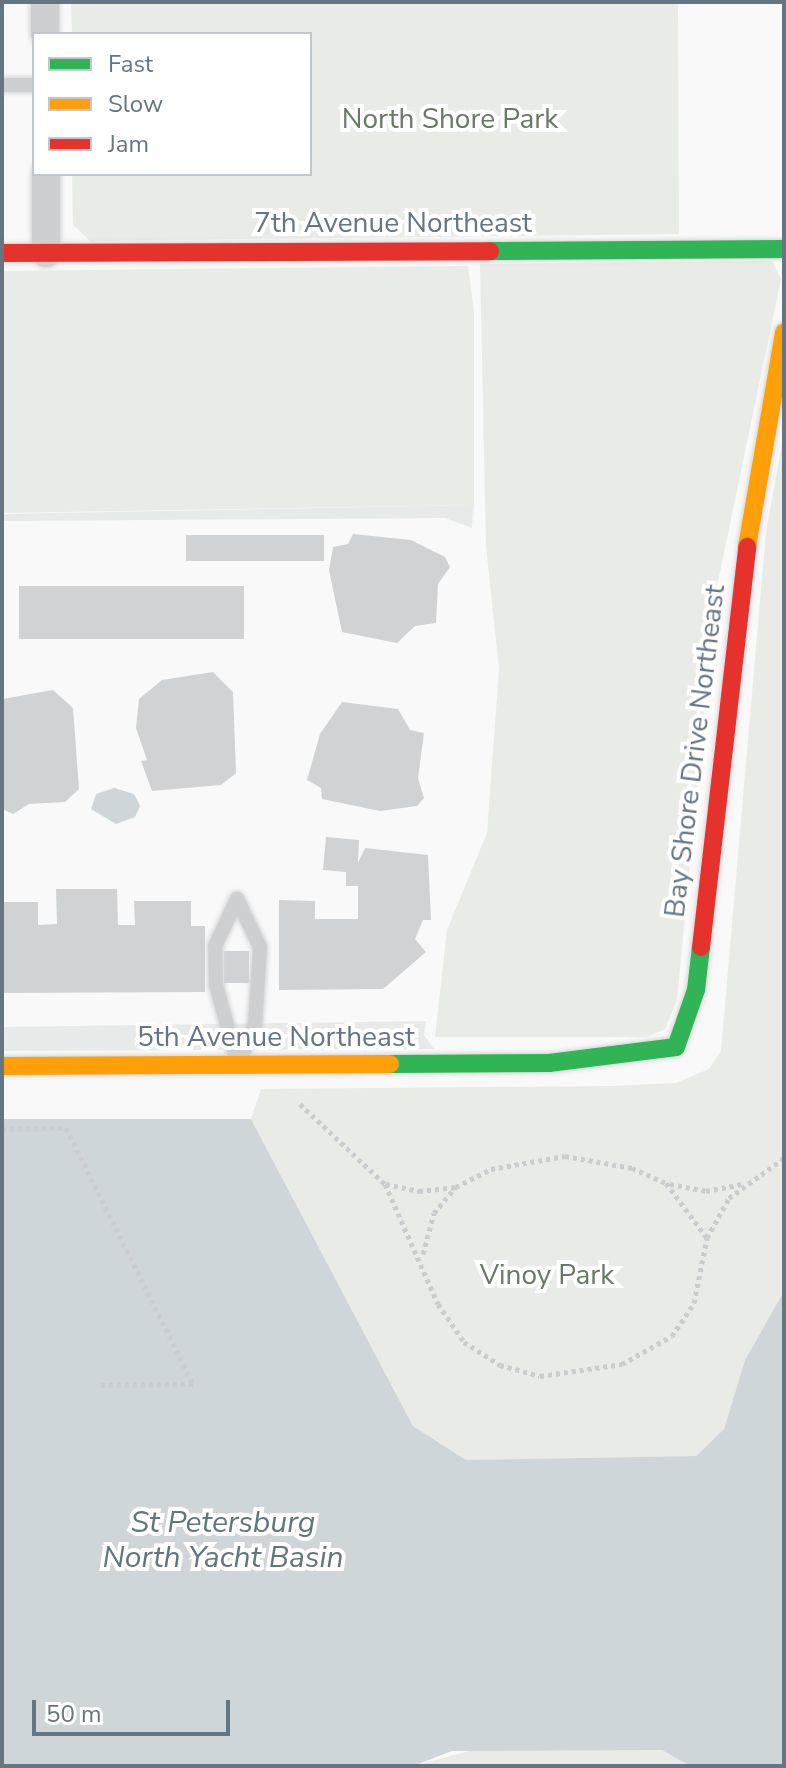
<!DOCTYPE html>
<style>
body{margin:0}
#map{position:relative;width:786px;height:1768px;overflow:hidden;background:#f9f9f9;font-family:"Nunito Sans",sans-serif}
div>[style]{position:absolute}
.built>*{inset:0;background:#e8e9e9}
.green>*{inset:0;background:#e8ebe6}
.water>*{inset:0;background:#ced6d9}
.building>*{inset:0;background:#d0d2d3}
.path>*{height:5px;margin-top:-2.5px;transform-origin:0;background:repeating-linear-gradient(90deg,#cbcccd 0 4px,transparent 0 8px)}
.roads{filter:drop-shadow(0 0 2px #d5d6d7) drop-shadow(0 0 2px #d5d6d7)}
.lane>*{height:14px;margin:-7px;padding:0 7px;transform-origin:7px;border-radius:7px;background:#cecfd0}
.street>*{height:28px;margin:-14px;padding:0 14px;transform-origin:14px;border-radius:14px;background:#cecfd0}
.fast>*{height:18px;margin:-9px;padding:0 9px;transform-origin:9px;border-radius:9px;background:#30b455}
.slow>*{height:18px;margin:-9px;padding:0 9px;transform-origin:9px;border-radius:9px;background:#ff9f0a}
.jam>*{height:18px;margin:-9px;padding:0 9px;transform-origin:9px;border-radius:9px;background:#e5322d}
span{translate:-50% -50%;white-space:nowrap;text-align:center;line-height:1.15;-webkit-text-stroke:8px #fff;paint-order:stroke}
.park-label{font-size:28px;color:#687a64}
.street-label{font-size:28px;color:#657683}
.water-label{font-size:30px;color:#60757c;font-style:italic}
.frame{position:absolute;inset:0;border:4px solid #657683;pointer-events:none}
.legend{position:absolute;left:32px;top:32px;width:280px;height:144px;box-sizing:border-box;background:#fff;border:2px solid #c1c8cd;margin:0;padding:10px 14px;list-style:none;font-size:24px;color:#657683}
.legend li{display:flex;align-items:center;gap:16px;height:40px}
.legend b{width:40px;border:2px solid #c1c8cd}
.scale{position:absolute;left:32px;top:1700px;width:198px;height:36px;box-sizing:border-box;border:4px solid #657683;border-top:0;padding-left:10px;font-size:24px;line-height:28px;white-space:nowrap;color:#657683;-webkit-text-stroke:6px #fff;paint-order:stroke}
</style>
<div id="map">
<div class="built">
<div style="clip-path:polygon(473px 505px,472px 528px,445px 518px,2px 521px,2px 514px)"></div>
<div style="clip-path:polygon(426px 1021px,424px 1035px,434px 1049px,2px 1051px,2px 1027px)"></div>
</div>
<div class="green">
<div style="clip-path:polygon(71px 2px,678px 2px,679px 234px,90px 241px,73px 225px,72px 174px,310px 174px,310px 34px,72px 34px)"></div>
<div style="clip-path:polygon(772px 261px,781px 279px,716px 591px,677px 1000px,665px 1029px,647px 1037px,435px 1037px,447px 930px,487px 833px,499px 669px,486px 546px,480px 264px)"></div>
<div style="clip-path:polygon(468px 266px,474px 311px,474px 528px,473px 505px,2px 513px,2px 271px)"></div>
<div style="clip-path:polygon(784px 433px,784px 1291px,745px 1360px,724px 1429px,696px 1456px,466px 1460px,413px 1426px,251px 1119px,261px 1089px,611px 1086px,676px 1083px,709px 1069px,721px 1051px,766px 532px)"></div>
<div style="clip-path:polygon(473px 1750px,662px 1750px,690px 1766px,413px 1766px)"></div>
</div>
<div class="water">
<div style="clip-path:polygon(114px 788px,134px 794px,140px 806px,135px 817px,116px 824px,91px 809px,96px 794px)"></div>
<div style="clip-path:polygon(2px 1119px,251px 1119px,413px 1426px,466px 1460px,696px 1456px,724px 1429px,745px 1360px,784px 1291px,784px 1766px,690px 1766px,662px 1750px,452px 1751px,413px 1766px,2px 1766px)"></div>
</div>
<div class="building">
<div style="clip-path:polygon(353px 534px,411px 540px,445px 557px,450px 567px,438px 584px,436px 623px,415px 626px,397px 643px,342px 632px,329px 570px,333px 547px,348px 544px)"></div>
<div style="clip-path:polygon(186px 535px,324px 535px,324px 561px,186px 561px)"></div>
<div style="clip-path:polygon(19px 586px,244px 586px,244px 639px,19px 639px)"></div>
<div style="clip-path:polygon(213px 672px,233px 692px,236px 773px,221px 785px,152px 791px,141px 761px,147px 760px,136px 728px,139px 699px,162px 680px)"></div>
<div style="clip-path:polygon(53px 690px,73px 708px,79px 789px,65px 802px,29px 804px,13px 814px,2px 809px,2px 699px)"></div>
<div style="clip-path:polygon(342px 702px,398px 709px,410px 730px,424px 733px,418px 778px,424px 798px,417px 806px,380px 811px,322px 799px,321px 788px,307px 780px,320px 734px)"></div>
<div style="clip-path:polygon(326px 837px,359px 840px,358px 863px,365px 848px,428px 855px,431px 920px,423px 920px,415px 939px,426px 952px,383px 989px,279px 990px,279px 900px,315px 901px,315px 919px,358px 919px,358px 886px,346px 886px,346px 872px,323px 870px)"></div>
<div style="clip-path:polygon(56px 889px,117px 889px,118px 925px,135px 925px,134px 901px,191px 901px,191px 926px,205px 926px,205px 992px,2px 993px,2px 902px,38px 902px,38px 925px,57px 924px)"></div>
<div style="clip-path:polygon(224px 951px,249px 951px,249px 983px,224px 983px)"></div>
</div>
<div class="path">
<div style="left:300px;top:1104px;width:117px;rotate:43.3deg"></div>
<div style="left:385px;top:1184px;width:131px;rotate:66.2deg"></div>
<div style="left:438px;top:1304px;width:46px;rotate:55.6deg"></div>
<div style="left:464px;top:1342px;width:43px;rotate:32.6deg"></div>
<div style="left:500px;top:1365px;width:41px;rotate:15.4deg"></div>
<div style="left:540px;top:1376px;width:83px;rotate:-8.3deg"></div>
<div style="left:622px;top:1364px;width:57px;rotate:-29.2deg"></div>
<div style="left:672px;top:1336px;width:40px;rotate:-56deg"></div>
<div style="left:694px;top:1303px;width:66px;rotate:-78.7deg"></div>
<div style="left:707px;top:1238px;width:46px;rotate:-61.2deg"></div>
<div style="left:729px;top:1198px;width:68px;rotate:-36deg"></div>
<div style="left:2px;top:1129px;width:64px;rotate:-0.9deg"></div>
<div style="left:66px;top:1128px;width:286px;rotate:63.6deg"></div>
<div style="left:193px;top:1384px;width:93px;rotate:179.4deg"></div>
<div style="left:386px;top:1184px;width:34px;rotate:12deg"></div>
<div style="left:419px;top:1191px;width:36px;rotate:-6deg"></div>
<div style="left:670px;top:1184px;width:37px;rotate:11deg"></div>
<div style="left:706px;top:1191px;width:37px;rotate:-11deg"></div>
<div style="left:423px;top:1254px;width:42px;rotate:-75deg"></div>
<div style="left:434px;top:1213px;width:34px;rotate:-50deg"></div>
<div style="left:456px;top:1187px;width:39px;rotate:-27deg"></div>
<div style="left:491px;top:1169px;width:75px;rotate:-10deg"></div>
<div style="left:565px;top:1156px;width:68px;rotate:10.2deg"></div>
<div style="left:632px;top:1168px;width:37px;rotate:24deg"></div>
<div style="left:666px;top:1183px;width:69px;rotate:53.3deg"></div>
</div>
<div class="roads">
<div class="lane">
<div style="left:2px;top:85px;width:32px"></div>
<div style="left:237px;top:899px;width:53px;rotate:64.4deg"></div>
<div style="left:260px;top:947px;width:77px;rotate:93.7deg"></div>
<div style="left:255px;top:1024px;width:44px;rotate:112.5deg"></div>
<div style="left:238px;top:1065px;width:83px;rotate:-105.4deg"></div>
<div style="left:216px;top:985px;width:39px;rotate:-91deg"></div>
<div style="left:215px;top:946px;width:52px;rotate:-64.9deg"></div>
</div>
<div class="street">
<div style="left:45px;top:2px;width:32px;rotate:90deg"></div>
<div style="left:46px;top:174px;width:79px;rotate:90deg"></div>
</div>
<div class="fast">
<div style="left:490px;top:251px;width:294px;rotate:-0.4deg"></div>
<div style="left:390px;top:1064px;width:159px;rotate:-0.4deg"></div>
<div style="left:549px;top:1063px;width:128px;rotate:-7.2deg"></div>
<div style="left:676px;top:1047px;width:60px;rotate:-70.7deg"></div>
<div style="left:696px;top:990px;width:43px;rotate:-83.4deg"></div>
</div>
<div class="slow">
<div style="left:747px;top:547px;width:218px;rotate:-80.2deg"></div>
<div style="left:2px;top:1066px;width:388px;rotate:-0.3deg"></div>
</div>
<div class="jam">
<div style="left:2px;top:253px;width:488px;rotate:-0.2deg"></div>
<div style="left:701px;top:947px;width:403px;rotate:-83.4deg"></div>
</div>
</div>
<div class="park-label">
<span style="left:450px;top:119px">North Shore Park</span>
<span style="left:547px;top:1275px">Vinoy Park</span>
</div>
<div class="street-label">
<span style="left:393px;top:223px">7th Avenue Northeast</span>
<span style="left:695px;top:751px;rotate:-83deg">Bay Shore Drive Northeast</span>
<span style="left:276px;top:1037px">5th Avenue Northeast</span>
</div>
<div class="water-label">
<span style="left:223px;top:1540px">St Petersburg<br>North Yacht Basin</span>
</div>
<div class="frame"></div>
<ul class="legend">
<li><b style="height:10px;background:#30b455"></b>Fast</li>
<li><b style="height:10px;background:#ff9f0a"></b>Slow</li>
<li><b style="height:10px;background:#e5322d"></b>Jam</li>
</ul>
<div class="scale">50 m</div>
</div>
